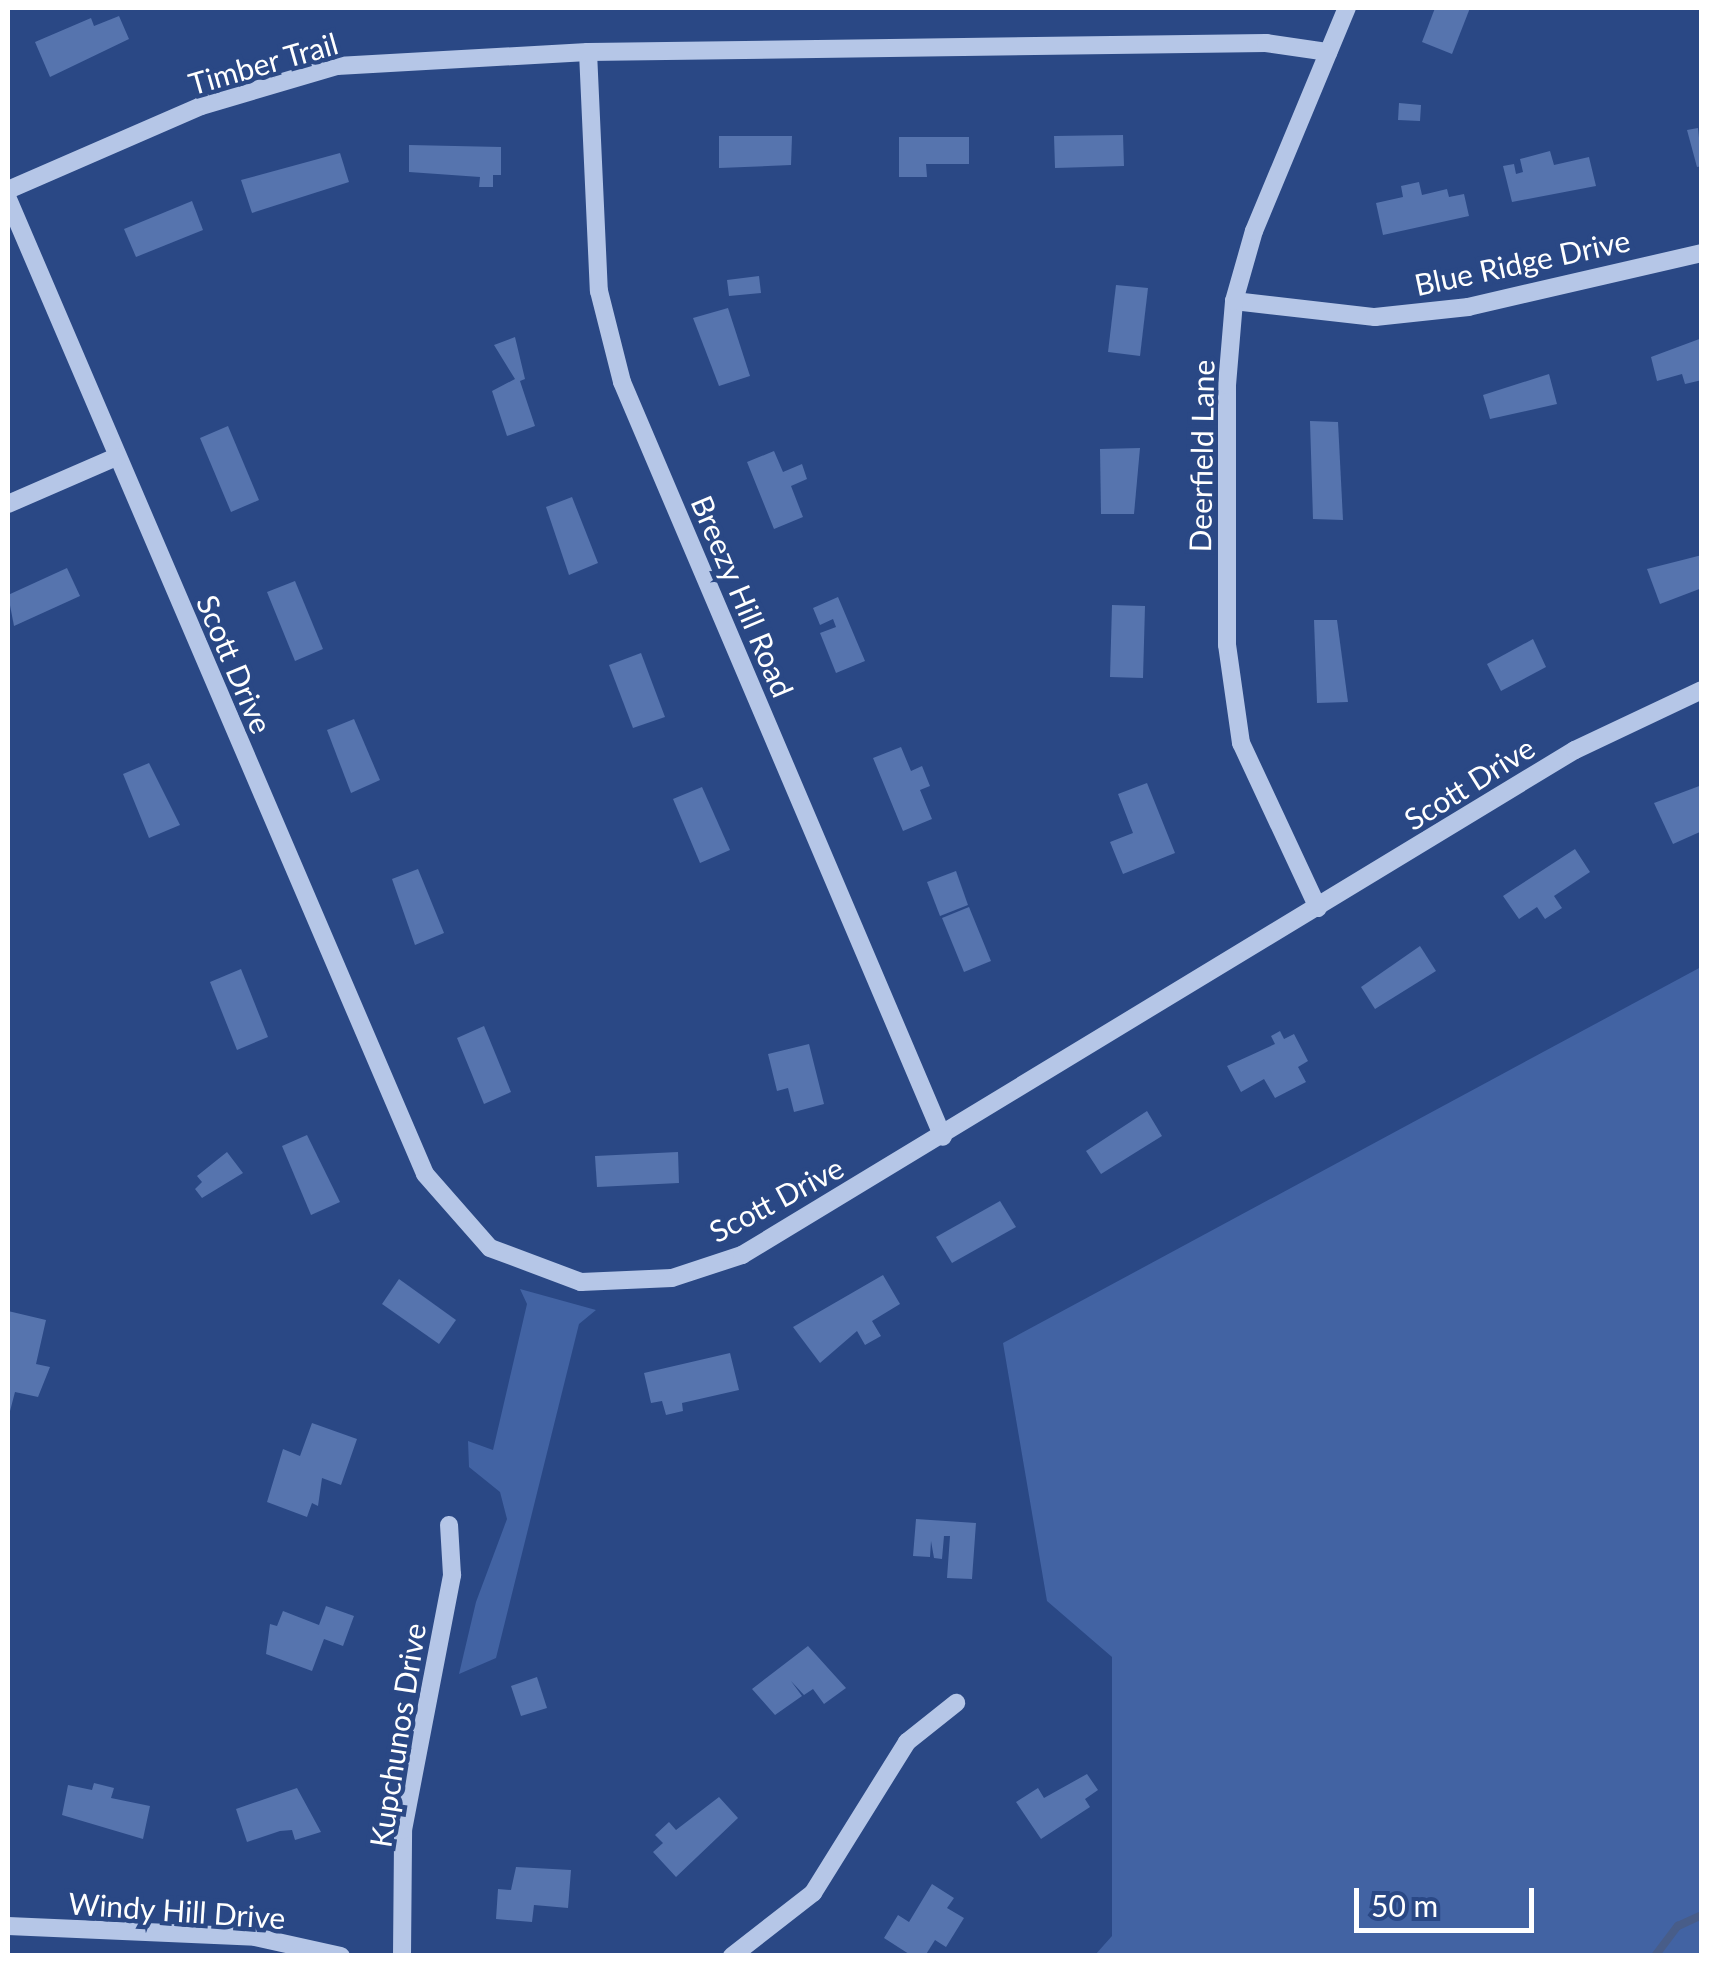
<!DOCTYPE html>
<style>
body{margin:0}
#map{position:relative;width:1709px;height:1963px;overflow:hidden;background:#2a4885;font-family:Lato,sans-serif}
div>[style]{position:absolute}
.green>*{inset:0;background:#4263a3}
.stream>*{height:8px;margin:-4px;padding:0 4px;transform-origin:4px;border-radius:4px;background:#485d89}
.building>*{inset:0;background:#5674ae}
.minor>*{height:18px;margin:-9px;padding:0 9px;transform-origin:9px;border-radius:9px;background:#b5c6e7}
span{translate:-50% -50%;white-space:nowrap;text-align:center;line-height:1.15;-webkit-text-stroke:9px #2a4885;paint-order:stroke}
.street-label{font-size:30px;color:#fff}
.frame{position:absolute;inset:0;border:10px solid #fff;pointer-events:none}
.scale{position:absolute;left:1354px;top:1888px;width:180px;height:45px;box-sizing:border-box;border:5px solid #fff;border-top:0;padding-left:12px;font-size:30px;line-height:35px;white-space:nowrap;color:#fff;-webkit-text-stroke:8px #2a4885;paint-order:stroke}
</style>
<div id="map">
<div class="green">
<div style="clip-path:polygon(1701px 967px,1701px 1955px,1095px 1955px,1112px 1936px,1112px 1657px,1047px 1601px,1003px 1343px)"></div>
<div style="clip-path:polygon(520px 1289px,596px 1310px,579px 1324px,496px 1658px,459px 1674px,476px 1602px,507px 1519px,500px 1492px,469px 1467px,468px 1441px,493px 1450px,527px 1304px)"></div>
</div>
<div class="stream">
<div style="left:1655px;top:1956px;width:38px;rotate:-53deg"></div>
<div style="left:1678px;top:1926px;width:26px;rotate:-25deg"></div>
</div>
<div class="building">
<div style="clip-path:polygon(1435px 8px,1470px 8px,1452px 54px,1422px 42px)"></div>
<div style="clip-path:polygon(119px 16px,129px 39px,50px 77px,35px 42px,91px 18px,94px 26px)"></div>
<div style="clip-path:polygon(1399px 103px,1421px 105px,1420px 121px,1398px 120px)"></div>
<div style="clip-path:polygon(1698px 128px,1702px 166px,1697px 167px,1687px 130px)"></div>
<div style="clip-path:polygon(1123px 135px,1124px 166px,1055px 168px,1054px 136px)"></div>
<div style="clip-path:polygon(719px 136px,792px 136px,791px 165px,719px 168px)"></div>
<div style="clip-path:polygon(899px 137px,969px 137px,969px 164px,926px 164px,927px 177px,899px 177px)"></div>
<div style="clip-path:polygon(409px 145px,501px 147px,501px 175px,493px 175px,493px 187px,479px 187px,480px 177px,409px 172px)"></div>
<div style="clip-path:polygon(1550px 151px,1554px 165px,1589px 157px,1596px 186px,1512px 202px,1503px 166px,1514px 164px,1516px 174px,1523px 172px,1520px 159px)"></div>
<div style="clip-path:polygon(340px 153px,349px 182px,252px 213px,241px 180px)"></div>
<div style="clip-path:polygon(1419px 182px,1422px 195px,1447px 189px,1449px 197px,1464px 194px,1469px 216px,1383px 235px,1376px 203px,1403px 197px,1401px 186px)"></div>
<div style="clip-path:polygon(192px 201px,203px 230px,136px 257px,124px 229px)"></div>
<div style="clip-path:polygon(759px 276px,761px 293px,729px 296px,727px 280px)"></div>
<div style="clip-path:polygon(1116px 285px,1148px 288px,1140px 356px,1108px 352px)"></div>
<div style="clip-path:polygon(728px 308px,750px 376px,719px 386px,693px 318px)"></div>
<div style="clip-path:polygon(515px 337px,525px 379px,520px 381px,535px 426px,507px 436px,492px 391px,515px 379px,494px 345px)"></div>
<div style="clip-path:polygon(1702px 338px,1702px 380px,1685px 384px,1682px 374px,1657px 381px,1651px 357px)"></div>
<div style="clip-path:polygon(1549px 374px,1557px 404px,1490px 419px,1483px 395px)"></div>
<div style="clip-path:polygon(1310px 421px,1338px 422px,1343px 520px,1313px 519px)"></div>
<div style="clip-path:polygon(228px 426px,259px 500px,231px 512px,200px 438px)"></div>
<div style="clip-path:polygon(1140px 448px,1134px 514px,1101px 514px,1100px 449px)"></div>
<div style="clip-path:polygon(774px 451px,783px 472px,802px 464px,807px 479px,791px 486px,803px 517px,774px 529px,747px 462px)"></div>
<div style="clip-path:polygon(572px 497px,598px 563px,569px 575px,546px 507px)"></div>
<div style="clip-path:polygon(1702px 555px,1702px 588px,1660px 604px,1647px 569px)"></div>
<div style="clip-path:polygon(67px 568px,80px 596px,14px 626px,8px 595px)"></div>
<div style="clip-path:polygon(295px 581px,323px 649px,295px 661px,267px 592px)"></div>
<div style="clip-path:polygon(838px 597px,865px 661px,836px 673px,820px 633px,836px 627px,833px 619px,820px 625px,813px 608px)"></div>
<div style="clip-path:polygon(1112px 605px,1145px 606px,1143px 678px,1110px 677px)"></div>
<div style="clip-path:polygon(1314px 620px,1337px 620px,1348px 702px,1317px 703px)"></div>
<div style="clip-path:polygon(1533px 639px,1546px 667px,1501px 691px,1487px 664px)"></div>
<div style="clip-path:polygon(641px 653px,665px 717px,633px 728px,609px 665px)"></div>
<div style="clip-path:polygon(354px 719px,380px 780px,351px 793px,327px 730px)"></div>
<div style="clip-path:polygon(901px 747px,911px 771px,922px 766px,930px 786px,920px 790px,932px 819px,903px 831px,873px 758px)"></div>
<div style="clip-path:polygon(149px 763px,180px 825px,149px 838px,123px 774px)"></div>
<div style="clip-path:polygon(1147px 783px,1175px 853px,1123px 874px,1110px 842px,1133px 833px,1118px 794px)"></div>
<div style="clip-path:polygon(1702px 785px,1702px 831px,1673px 844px,1654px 803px)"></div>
<div style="clip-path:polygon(702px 787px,730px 850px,700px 863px,673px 799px)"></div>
<div style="clip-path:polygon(1575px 849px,1590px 872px,1554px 896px,1562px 908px,1545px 919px,1537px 907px,1519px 919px,1503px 896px)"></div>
<div style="clip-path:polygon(418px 869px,444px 933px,415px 945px,392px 879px)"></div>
<div style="clip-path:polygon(956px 871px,968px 905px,940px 916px,927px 882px)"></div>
<div style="clip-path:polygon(969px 907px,991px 961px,964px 972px,942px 918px)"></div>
<div style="clip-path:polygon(1420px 946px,1436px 971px,1375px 1009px,1361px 987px)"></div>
<div style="clip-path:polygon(241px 969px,268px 1037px,237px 1050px,210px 982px)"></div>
<div style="clip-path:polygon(484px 1026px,511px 1092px,484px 1104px,457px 1038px)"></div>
<div style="clip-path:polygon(1280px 1031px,1284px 1039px,1294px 1034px,1308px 1061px,1298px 1067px,1306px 1082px,1275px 1098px,1264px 1079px,1241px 1092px,1227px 1066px,1275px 1044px,1271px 1036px)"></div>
<div style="clip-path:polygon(809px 1044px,824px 1104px,794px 1112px,788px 1088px,777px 1091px,768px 1054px)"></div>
<div style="clip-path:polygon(1147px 1111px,1162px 1136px,1101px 1174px,1086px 1151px)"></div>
<div style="clip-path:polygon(307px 1135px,340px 1202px,311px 1215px,282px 1146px)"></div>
<div style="clip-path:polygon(227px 1152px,243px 1173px,202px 1198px,195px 1189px,202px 1182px,197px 1176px)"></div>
<div style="clip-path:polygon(678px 1152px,679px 1183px,597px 1187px,595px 1156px)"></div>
<div style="clip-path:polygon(1000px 1201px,1016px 1227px,952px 1263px,936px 1237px)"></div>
<div style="clip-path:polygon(883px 1275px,900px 1304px,872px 1321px,881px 1336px,865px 1345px,857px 1331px,820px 1363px,793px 1327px)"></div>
<div style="clip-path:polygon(399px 1279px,456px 1320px,439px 1344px,382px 1304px)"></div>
<div style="clip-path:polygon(8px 1311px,46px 1320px,36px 1364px,50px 1367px,38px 1397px,15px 1392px,9px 1415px)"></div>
<div style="clip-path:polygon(730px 1353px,739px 1390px,682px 1403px,683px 1411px,666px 1415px,662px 1401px,651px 1403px,644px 1373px)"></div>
<div style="clip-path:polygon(312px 1423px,357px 1439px,341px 1485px,322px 1478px,318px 1506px,312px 1503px,307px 1517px,267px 1502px,283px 1449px,300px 1456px)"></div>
<div style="clip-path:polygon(916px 1519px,976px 1523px,972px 1579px,947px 1578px,950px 1536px,944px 1536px,942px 1559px,934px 1558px,931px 1541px,930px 1557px,913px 1556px)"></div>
<div style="clip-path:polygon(326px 1606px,354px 1616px,343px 1646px,324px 1639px,312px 1671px,266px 1654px,270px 1624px,277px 1626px,283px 1611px,319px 1625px)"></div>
<div style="clip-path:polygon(808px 1646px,846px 1688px,824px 1704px,813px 1689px,804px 1695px,791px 1681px,802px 1696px,775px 1715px,752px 1689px)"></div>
<div style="clip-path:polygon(537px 1677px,547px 1708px,521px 1716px,511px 1686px)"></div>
<div style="clip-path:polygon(1087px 1774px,1098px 1790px,1085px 1799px,1090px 1807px,1041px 1839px,1016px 1802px,1038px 1788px,1044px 1798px)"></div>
<div style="clip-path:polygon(94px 1783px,114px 1788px,111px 1798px,150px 1806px,143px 1839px,62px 1815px,68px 1785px,92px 1790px)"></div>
<div style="clip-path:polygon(297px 1788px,321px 1832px,295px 1840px,292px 1830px,280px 1831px,247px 1842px,236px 1809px)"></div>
<div style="clip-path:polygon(719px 1797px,738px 1818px,676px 1877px,653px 1852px,663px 1843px,655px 1835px,669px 1822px,676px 1830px)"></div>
<div style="clip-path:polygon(516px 1867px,571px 1870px,568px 1908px,534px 1905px,532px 1922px,496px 1919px,498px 1889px,511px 1890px)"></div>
<div style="clip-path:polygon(932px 1884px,954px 1898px,947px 1908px,964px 1918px,946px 1947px,935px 1940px,925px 1956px,912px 1956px,884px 1938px,898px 1915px,909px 1922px)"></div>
</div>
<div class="minor">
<div style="left:588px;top:52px;width:239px;rotate:87.4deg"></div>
<div style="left:599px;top:291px;width:94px;rotate:75.8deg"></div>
<div style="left:622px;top:382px;width:820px;rotate:66.97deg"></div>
<div style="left:8px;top:190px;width:210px;rotate:-23.5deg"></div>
<div style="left:201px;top:106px;width:142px;rotate:-16.4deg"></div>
<div style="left:337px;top:66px;width:251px;rotate:-3.2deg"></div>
<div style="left:588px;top:52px;width:678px;rotate:-0.76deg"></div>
<div style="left:1266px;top:43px;width:63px;rotate:8.3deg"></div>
<div style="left:8px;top:199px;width:1060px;rotate:66.84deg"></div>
<div style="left:425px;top:1174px;width:98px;rotate:48.7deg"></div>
<div style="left:490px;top:1248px;width:97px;rotate:20.5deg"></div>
<div style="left:581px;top:1282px;width:91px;rotate:-2.5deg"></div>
<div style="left:672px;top:1278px;width:74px;rotate:-18.2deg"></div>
<div style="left:742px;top:1255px;width:974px;rotate:-31.23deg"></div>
<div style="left:1575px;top:750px;width:140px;rotate:-25.3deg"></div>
<div style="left:1234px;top:301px;width:142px;rotate:6.5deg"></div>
<div style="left:1375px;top:317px;width:94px;rotate:-6.1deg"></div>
<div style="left:1468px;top:307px;width:240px;rotate:-13deg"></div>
<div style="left:8px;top:504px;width:118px;rotate:-23.5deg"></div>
<div style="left:1318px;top:908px;width:182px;rotate:-115deg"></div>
<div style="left:1241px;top:743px;width:99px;rotate:-98.1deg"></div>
<div style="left:1227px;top:645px;width:260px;rotate:-90deg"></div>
<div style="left:1227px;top:385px;width:84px;rotate:-85.2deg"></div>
<div style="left:1234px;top:301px;width:73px;rotate:-74.1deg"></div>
<div style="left:1254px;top:231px;width:242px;rotate:-67.4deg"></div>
<div style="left:8px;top:1926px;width:247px;rotate:2.5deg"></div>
<div style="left:255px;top:1937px;width:88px;rotate:12.5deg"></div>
<div style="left:402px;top:1956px;width:126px;rotate:-89.5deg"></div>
<div style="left:403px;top:1830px;width:260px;rotate:-79.1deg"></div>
<div style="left:452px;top:1575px;width:50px;rotate:-93.4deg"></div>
<div style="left:732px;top:1956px;width:103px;rotate:-37.9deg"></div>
<div style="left:813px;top:1893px;width:178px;rotate:-58.1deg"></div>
<div style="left:907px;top:1742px;width:63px;rotate:-38.5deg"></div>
</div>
<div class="street-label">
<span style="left:263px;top:63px;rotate:-16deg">Timber Trail</span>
<span style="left:1522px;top:262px;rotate:-12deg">Blue Ridge Drive</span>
<span style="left:1201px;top:456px;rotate:-89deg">Deerfield Lane</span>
<span style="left:743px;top:596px;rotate:67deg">Breezy Hill Road</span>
<span style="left:235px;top:664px;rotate:67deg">Scott Drive</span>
<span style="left:1469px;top:783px;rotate:-32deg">Scott Drive</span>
<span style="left:776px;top:1199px;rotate:-28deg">Scott Drive</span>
<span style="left:397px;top:1735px;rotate:-81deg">Kupchunos Drive</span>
<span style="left:177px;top:1910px;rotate:4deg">Windy Hill Drive</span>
</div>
<div class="frame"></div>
<div class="scale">50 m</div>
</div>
